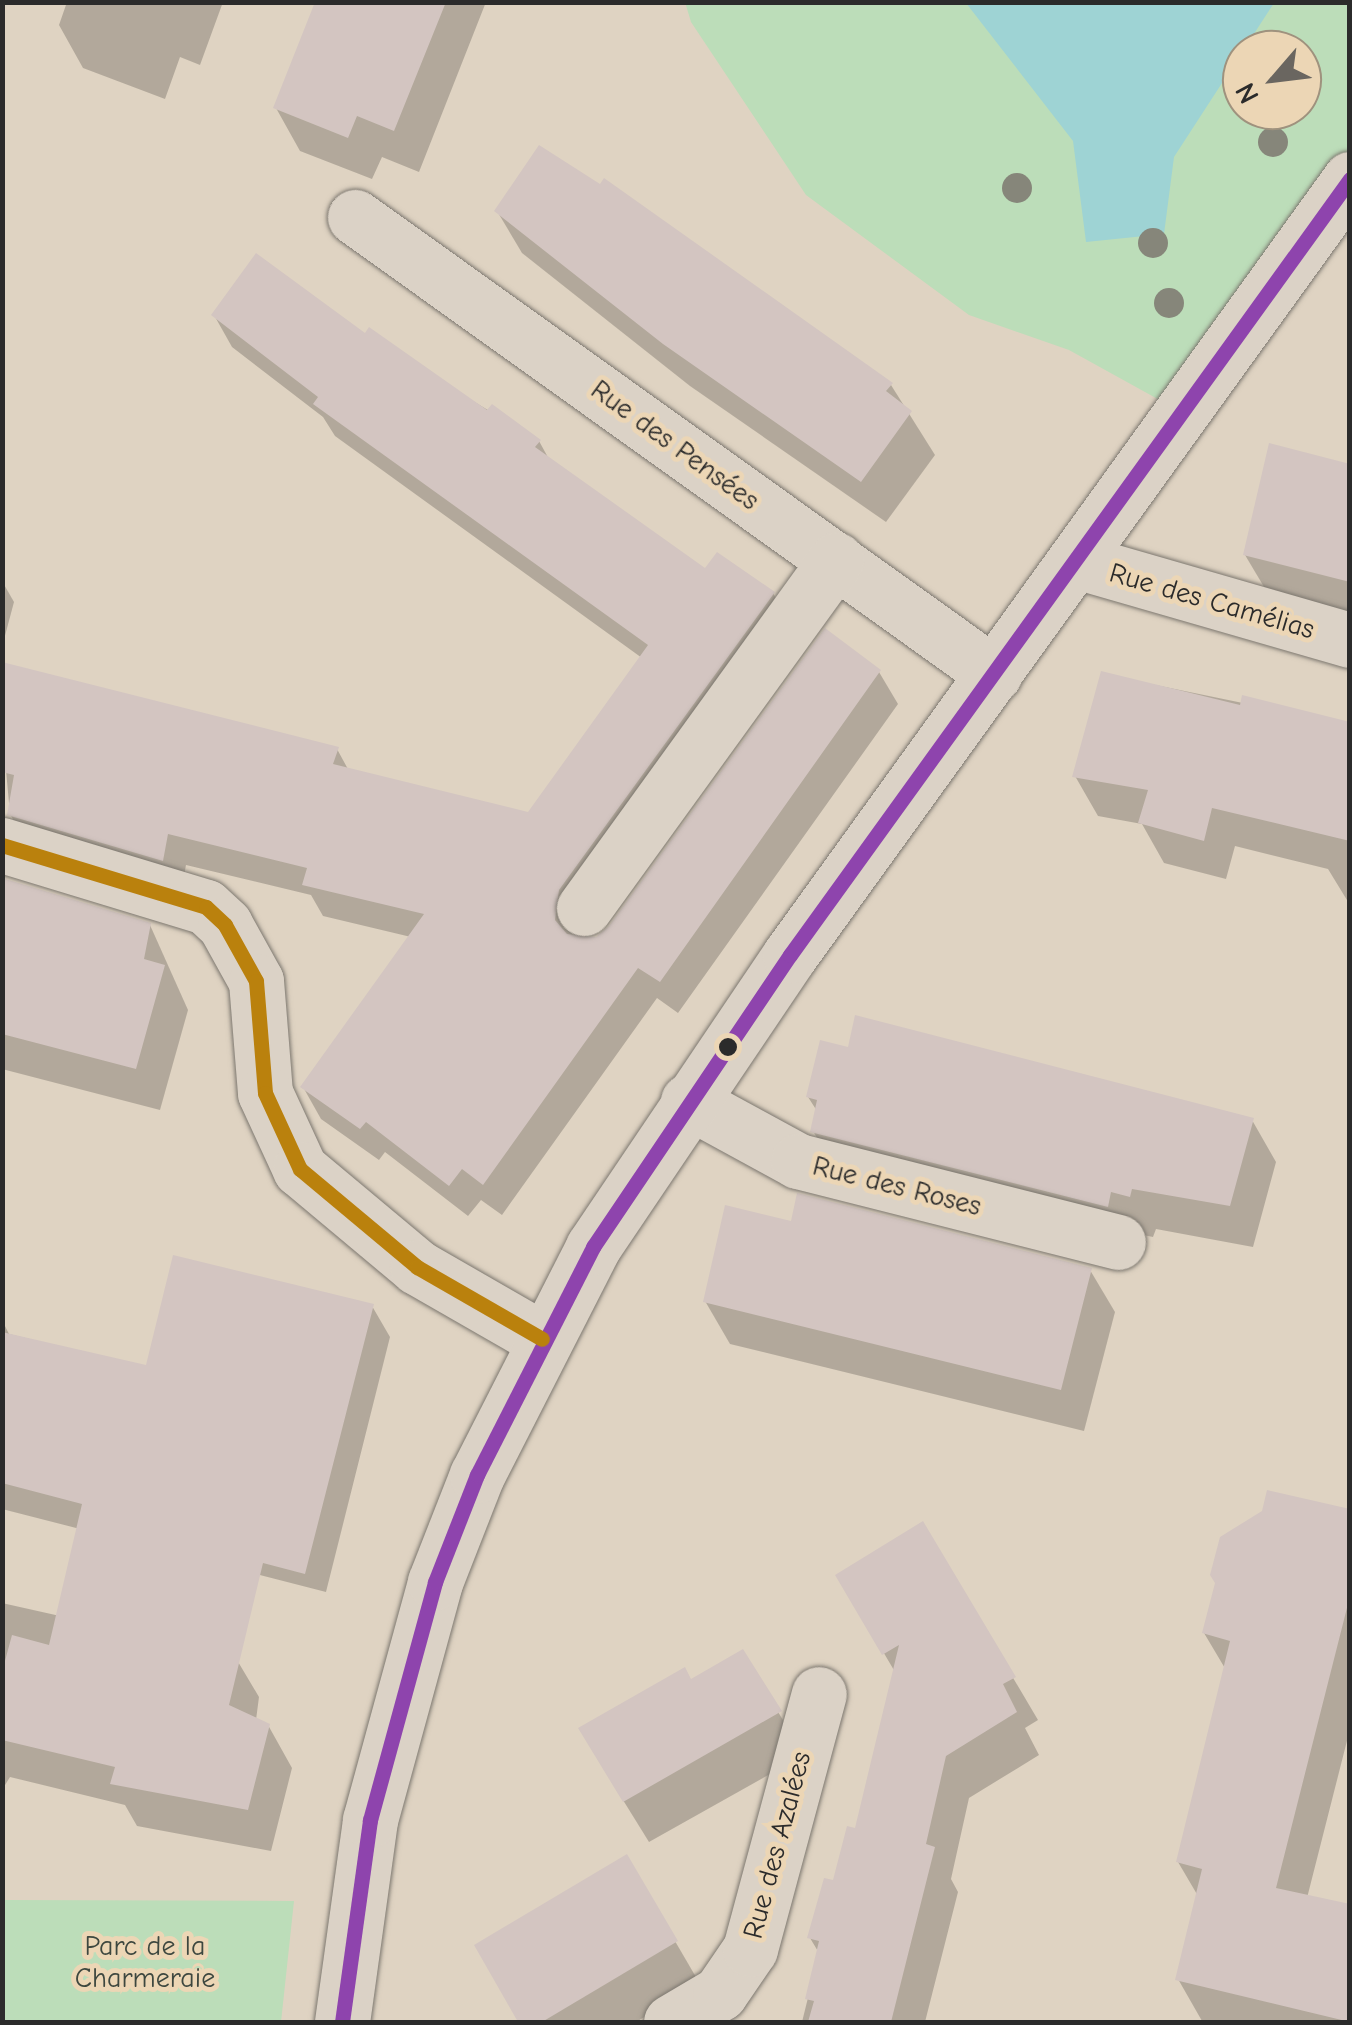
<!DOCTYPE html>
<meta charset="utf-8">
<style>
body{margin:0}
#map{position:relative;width:1352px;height:2025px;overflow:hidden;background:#dfd3c2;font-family:"Comic Neue",sans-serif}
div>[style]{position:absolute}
.green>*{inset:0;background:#bcddb9}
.water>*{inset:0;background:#9ed3d4}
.shadow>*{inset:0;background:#0003}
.building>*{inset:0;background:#d3c5c1}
.roads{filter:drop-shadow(0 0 2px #7c776f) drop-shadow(0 0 2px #7c776f)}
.minor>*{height:55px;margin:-27.5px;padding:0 27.5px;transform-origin:27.5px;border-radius:27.5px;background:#dbd2c6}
.bus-1>*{height:15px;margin:-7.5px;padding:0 7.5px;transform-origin:7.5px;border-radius:7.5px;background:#8e44ad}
.bus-2>*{height:15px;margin:-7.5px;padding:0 7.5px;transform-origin:7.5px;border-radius:7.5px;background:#ba810d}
.trees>*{width:30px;height:30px;margin:-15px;border-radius:50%;background:#86867a}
.dots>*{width:28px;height:28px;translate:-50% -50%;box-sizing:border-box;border:5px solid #ecd6b5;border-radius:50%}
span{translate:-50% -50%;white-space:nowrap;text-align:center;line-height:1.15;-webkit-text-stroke:10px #ecd6b5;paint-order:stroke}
.street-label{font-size:28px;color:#2b2b2b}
.park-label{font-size:28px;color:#3d473f}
.frame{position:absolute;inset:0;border:5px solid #2b2b2b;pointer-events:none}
.north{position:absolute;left:1222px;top:30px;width:100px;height:100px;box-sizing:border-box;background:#ecd6b5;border:2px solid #9f927e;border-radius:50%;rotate:242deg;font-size:28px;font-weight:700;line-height:40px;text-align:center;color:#2b2b2b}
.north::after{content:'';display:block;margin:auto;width:35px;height:45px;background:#6a6660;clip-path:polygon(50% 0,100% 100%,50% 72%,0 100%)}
</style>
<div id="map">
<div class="green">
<div style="clip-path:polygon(evenodd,685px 2px,1349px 3px,1349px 179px,1183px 413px,1069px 350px,969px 315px,806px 195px,691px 22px,685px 2px,1242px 50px,1302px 50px,1302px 110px,1242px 110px,1242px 50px)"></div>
<div style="clip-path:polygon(3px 1900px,294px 1901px,281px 2022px,3px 2022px)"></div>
</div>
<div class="water">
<div style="clip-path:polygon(966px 3px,1274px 3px,1174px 157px,1164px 234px,1086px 242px,1073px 141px)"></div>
</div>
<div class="shadow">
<div style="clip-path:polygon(67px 2px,223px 2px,200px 65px,180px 57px,165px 99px,83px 68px,59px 25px)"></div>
<div style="clip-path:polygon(334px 2px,486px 2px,419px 172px,382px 157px,372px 179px,300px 151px,276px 108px)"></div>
<div style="clip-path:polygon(497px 211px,891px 385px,935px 455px,886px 522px,690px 386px,522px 253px)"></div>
<div style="clip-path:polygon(214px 315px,366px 336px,539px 441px,550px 461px,705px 572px,773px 593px,791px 625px,576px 922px,574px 937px,597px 939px,879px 672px,898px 704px,678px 1013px,657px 998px,502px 1215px,481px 1200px,468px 1216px,385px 1152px,379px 1160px,321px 1119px,303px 1087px,411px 937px,323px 916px,311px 895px,186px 865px,181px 892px,28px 846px,10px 814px,2px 726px,337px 749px,349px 771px,530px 815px,642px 658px,335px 436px,323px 417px,232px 347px)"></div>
<div style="clip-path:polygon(1350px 466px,1350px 617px,1270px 597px,1245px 555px)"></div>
<div style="clip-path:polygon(2px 581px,14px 602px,2px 647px)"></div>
<div style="clip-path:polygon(1102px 674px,1350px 725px,1350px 905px,1328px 869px,1235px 846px,1226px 879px,1164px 863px,1142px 824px,1098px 816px,1075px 776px)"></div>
<div style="clip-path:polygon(2px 880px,150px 925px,188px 1010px,160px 1110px,2px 1069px)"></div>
<div style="clip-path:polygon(808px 1097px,1252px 1120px,1276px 1162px,1253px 1247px,1156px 1229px,1153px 1237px,837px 1173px,813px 1131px,817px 1111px)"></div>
<div style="clip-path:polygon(1090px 1270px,1115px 1312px,1084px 1431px,730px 1344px,705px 1301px)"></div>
<div style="clip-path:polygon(372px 1306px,390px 1337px,326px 1592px,2px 1509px,2px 1320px,9px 1334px,148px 1368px)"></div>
<div style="clip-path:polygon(1350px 1511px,1350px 1729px,1307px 1898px,1350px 1907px,1350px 2022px,1202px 2021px,1178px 1979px,1198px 1896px,1178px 1862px,1226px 1670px,1204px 1633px)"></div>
<div style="clip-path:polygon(922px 1524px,1038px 1720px,1025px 1728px,1039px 1755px,969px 1798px,951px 1879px,958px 1892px,925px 2022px,802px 2022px,819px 1953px,810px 1938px,857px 1830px,895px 1672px,838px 1575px)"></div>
<div style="clip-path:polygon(2px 1603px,234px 1655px,259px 1697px,256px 1720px,268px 1725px,292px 1768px,271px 1851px,137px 1826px,125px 1805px,10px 1777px,2px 1790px)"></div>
<div style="clip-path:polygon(742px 1652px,804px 1755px,649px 1842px,605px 1771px,691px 1682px)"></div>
<div style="clip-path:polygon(626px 1857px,700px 1984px,636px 2022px,521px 2022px,477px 1946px)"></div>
</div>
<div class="building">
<div style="clip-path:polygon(315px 2px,446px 2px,394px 131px,357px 116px,348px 138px,273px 108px)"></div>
<div style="clip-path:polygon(539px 145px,600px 184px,604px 178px,893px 383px,886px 391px,912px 411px,861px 482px,663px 344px,494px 211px)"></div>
<div style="clip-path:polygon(256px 253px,365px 333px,369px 327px,487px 410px,492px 404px,541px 440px,535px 447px,705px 568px,717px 552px,775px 592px,559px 890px,555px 920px,567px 934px,596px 937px,609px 926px,825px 628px,881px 670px,660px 982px,638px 968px,483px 1185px,462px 1169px,449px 1186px,366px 1122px,360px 1129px,300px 1087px,424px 914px,302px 885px,307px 868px,168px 834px,163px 861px,7px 815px,14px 775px,2px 772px,2px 662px,339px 747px,333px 764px,528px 812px,648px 645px,313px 404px,318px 397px,211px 315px)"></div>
<div style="clip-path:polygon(1269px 443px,1350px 464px,1350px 582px,1243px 555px)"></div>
<div style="clip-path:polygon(1101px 671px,1240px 705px,1242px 695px,1350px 722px,1350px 841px,1212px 808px,1204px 841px,1138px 823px,1148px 790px,1072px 777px)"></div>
<div style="clip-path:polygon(2px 878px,151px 923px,144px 959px,165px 965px,136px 1069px,2px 1034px)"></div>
<div style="clip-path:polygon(855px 1015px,1254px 1118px,1230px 1206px,1132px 1189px,1130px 1197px,1111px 1192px,1108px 1207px,810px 1132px,817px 1100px,806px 1097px,820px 1040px,848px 1047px)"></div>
<div style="clip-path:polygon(797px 1193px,1092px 1268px,1061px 1390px,703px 1302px,725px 1205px,791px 1221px)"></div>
<div style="clip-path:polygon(173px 1255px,374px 1304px,305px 1574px,263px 1563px,229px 1705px,270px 1724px,248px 1810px,110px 1784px,115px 1767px,2px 1740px,2px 1672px,12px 1635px,49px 1645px,82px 1504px,2px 1483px,2px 1332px,146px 1365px)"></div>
<div style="clip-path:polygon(1267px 1490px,1350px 1509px,1350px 1596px,1276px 1888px,1350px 1904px,1350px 2022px,1175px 1980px,1202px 1869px,1176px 1862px,1230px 1641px,1202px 1633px,1215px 1583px,1210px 1575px,1220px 1537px,1262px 1511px)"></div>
<div style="clip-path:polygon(923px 1521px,1016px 1677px,1003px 1684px,1017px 1712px,946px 1756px,926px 1844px,935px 1847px,891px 2022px,808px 2022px,814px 2001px,805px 1999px,819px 1941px,807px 1938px,824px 1878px,833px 1880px,847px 1826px,855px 1828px,899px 1645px,882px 1655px,835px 1575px)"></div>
<div style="clip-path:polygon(743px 1649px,782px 1711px,623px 1802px,578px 1728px,685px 1667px,691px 1679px)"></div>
<div style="clip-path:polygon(627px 1854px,678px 1941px,542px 2022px,518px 2022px,474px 1945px)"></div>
</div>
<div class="roads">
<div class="minor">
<div style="left:355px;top:217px;width:786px;rotate:35.57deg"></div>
<div style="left:1076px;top:561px;width:285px;rotate:16.1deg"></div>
<div style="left:2px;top:845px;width:213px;rotate:16.9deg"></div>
<div style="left:206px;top:907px;width:26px;rotate:43deg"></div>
<div style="left:225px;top:925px;width:64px;rotate:61deg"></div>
<div style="left:256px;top:981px;width:112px;rotate:85.4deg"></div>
<div style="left:265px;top:1093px;width:84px;rotate:65.3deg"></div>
<div style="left:300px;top:1169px;width:153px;rotate:39.9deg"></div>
<div style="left:417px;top:1267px;width:144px;rotate:29.9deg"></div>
<div style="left:584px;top:908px;width:430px;rotate:-54.1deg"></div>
<div style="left:688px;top:1101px;width:125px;rotate:28.6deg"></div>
<div style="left:798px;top:1161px;width:330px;rotate:14.2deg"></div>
<div style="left:342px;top:2022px;width:204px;rotate:-82.1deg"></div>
<div style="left:370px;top:1820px;width:247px;rotate:-74.7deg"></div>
<div style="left:435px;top:1582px;width:115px;rotate:-68.6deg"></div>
<div style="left:477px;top:1475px;width:256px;rotate:-63deg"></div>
<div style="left:593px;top:1247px;width:352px;rotate:-56deg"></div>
<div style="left:790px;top:955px;width:957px;rotate:-54.18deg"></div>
<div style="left:671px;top:2022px;width:57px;rotate:-30.6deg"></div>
<div style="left:720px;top:1993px;width:53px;rotate:-55.7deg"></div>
<div style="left:750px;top:1949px;width:264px;rotate:-74.9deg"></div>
</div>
</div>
<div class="bus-1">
<div style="left:342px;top:2022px;width:204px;rotate:-82.1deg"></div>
<div style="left:370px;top:1820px;width:247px;rotate:-74.7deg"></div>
<div style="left:435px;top:1582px;width:115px;rotate:-68.6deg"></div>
<div style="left:477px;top:1475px;width:256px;rotate:-63deg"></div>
<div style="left:593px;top:1247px;width:352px;rotate:-56deg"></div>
<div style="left:790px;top:955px;width:957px;rotate:-54.18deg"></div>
</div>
<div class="bus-2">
<div style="left:2px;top:845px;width:213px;rotate:16.9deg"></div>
<div style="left:206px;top:907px;width:26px;rotate:43deg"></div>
<div style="left:225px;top:925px;width:64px;rotate:61deg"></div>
<div style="left:256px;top:981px;width:112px;rotate:85.4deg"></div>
<div style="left:265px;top:1093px;width:84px;rotate:65.3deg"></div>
<div style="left:300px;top:1169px;width:153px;rotate:39.9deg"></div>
<div style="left:417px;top:1267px;width:144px;rotate:29.9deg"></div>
</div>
<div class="trees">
<div style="left:1273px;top:142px"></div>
<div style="left:1017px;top:188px"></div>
<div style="left:1153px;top:243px"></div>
<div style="left:1169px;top:303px"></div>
</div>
<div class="dots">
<div style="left:728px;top:1047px;background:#2b2b2b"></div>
</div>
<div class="street-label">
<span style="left:675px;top:445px;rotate:36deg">Rue des Pensées</span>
<span style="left:1212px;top:601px;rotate:16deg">Rue des Camélias</span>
<span style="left:897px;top:1186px;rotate:14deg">Rue des Roses</span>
<span style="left:777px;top:1845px;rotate:-75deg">Rue des Azalées</span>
</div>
<div class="park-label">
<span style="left:145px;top:1962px">Parc de la<br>Charmeraie</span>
</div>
<div class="frame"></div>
<div class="north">N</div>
</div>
